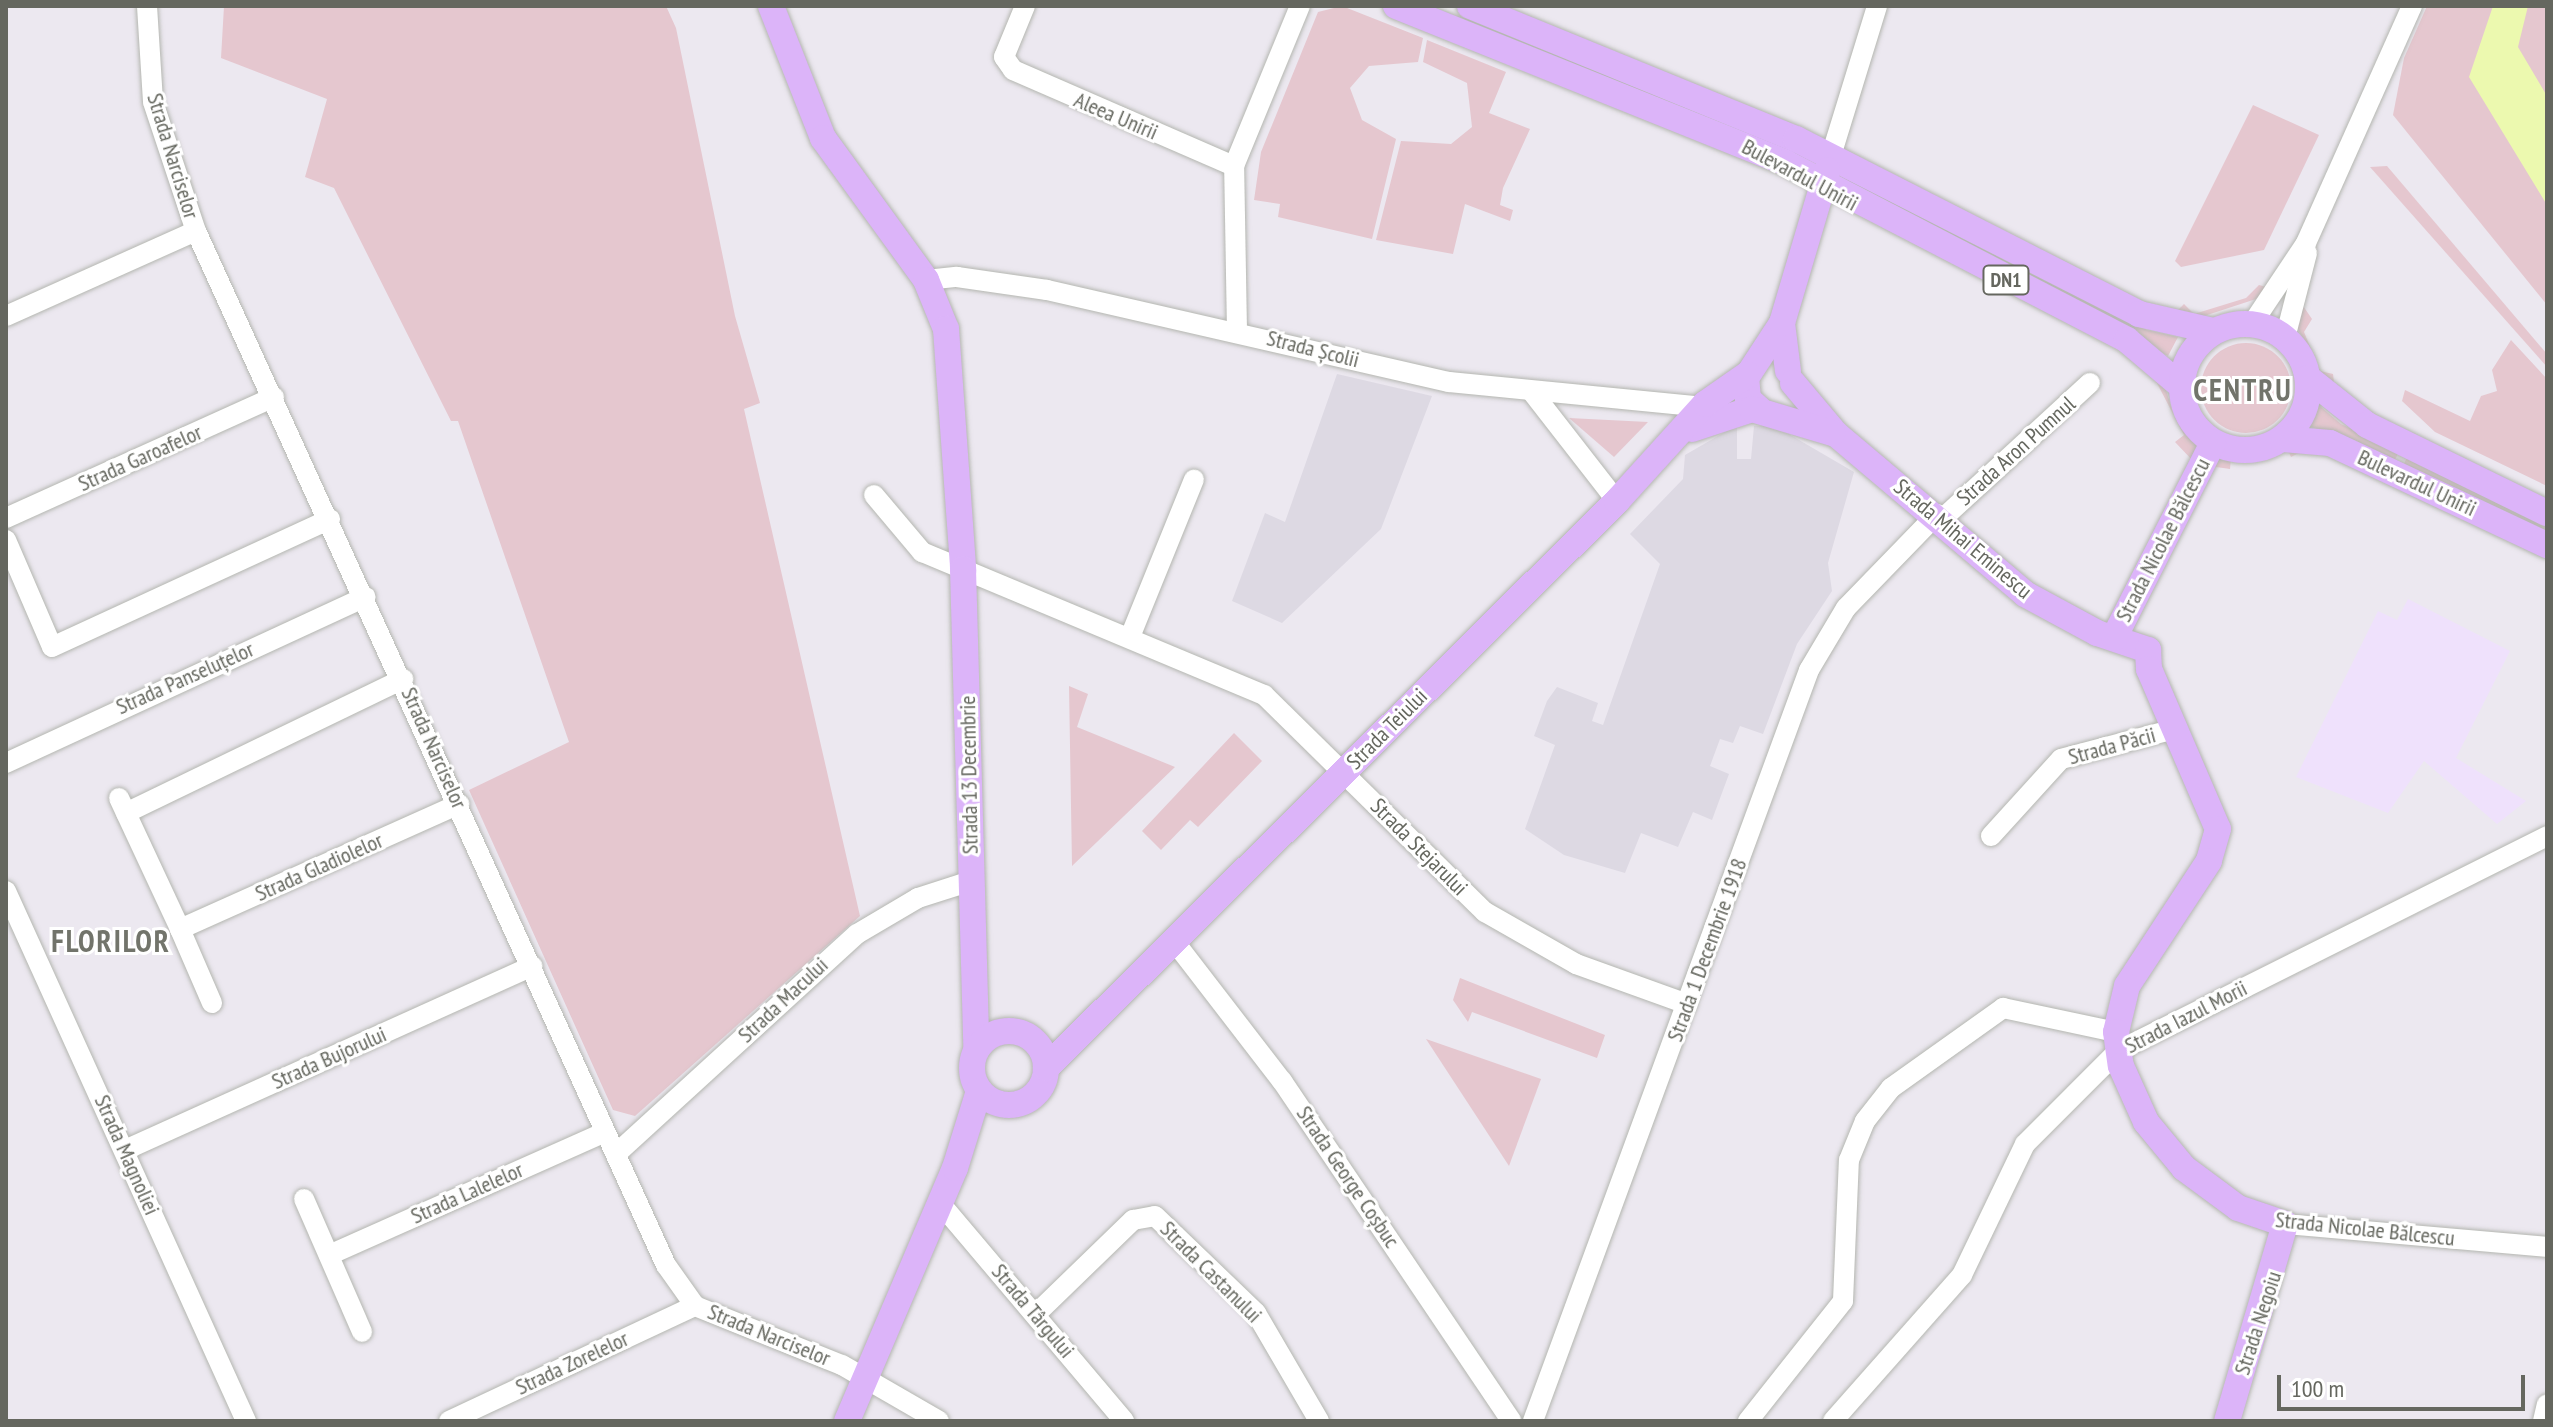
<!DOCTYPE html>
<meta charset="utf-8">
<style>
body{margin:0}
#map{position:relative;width:2553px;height:1427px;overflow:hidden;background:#ece8f0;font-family:"PT Sans Narrow",sans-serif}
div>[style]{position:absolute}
.commercial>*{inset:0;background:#efe1fc}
.education>*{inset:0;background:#ddd9e3}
.green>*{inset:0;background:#e5c7cf}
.round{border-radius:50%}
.water>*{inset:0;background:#ecf9af}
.roads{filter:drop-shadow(0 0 2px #b4b6b0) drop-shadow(0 0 2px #b4b6b0)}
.minor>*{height:20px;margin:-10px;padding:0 10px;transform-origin:10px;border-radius:10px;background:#fff}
.major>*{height:26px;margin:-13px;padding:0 13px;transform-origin:13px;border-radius:13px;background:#dcb4f9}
.major>.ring{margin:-13px;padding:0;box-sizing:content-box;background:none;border:26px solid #dcb4f9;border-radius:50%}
span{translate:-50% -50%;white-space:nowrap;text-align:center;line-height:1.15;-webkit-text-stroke:6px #fff;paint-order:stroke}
.shield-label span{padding:2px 6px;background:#fff;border:2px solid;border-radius:6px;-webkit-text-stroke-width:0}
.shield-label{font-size:20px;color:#65675f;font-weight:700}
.street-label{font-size:22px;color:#65675f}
.district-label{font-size:30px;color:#72746b;font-weight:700;letter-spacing:2px}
.frame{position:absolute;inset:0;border:8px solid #65675f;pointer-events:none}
.scale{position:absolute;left:2277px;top:1375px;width:248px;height:36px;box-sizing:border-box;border:4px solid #65675f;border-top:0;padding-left:10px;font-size:24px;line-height:28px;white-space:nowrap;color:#65675f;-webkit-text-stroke:6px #fff;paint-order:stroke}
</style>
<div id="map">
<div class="commercial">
<div style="clip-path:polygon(2408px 599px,2510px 651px,2456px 758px,2526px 801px,2497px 824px,2424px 761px,2388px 813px,2296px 777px,2378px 611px,2397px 620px)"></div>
</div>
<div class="education">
<div style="clip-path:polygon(1337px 374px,1432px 396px,1381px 529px,1282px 623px,1232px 601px,1265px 513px,1285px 522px)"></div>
<div style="clip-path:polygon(1737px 425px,1737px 459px,1751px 459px,1754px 426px,1775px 426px,1854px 472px,1828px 563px,1832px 591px,1797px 644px,1763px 734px,1740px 726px,1733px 743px,1720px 739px,1710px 766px,1729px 774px,1712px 820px,1693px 812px,1678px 847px,1641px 833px,1625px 873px,1564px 855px,1525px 829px,1555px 745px,1534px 736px,1547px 701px,1557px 687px,1598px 703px,1592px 721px,1603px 725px,1660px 564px,1630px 534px,1683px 479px,1685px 455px)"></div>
</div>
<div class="green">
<div style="clip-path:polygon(224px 6px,666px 6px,676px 28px,735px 316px,760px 403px,744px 409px,860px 916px,635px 1116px,613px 1110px,469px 790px,569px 742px,458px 421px,451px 421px,334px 188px,305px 177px,327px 99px,221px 58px)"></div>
<div style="clip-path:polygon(1342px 6px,1423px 38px,1418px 62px,1369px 66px,1350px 88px,1362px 120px,1396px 139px,1372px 239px,1278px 217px,1280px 204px,1254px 200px,1261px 152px,1318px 12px)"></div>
<div style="clip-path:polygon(2427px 6px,2547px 6px,2547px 305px,2393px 115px,2404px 58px)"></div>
<div style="clip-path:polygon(1427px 40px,1506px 72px,1489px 113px,1530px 129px,1503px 188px,1500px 205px,1513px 210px,1510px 221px,1465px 204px,1453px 254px,1376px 240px,1401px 141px,1451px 144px,1472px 127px,1467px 83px,1423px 62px)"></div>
<div style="clip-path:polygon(2253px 105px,2319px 135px,2264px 250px,2181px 267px,2175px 261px)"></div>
<div style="clip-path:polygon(2387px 166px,2547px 354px,2547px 367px,2370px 167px)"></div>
<div style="clip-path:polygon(1971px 246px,2147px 330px,2178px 337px,2168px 356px)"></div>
<div style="clip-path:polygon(2259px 285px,2270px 288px,2256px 299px,2195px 319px,2172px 316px,2184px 304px,2194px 314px,2246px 298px)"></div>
<div style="clip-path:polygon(2299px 300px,2312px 319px,2304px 332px,2320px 371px,2333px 374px,2335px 390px,2322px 378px,2296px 325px)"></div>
<div style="clip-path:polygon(2511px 340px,2547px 379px,2547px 486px,2435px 432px,2402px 401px,2405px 390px,2470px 421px,2481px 396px,2497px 391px,2492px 370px)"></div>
<div class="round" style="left:2201px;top:343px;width:90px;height:90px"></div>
<div style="clip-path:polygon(2147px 364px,2165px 387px,2174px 416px,2198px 444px,2193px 461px,2175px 442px,2184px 435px)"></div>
<div style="clip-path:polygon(2314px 401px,2341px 424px,2399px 451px,2395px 460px,2304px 424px)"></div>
<div style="clip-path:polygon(1569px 418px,1648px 422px,1614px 457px)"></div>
<div style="clip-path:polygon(2283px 442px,2305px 450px,2291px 457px,2286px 446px,2263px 455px,2231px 457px,2230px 469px,2209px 466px,2223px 454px)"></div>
<div style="clip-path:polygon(2408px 455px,2547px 521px,2547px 533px,2404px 464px)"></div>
<div style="clip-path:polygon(1069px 686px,1088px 694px,1077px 727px,1175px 767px,1072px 866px)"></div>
<div style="clip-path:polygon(1234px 733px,1262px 761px,1198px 827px,1190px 820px,1161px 850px,1142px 831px)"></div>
<div style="clip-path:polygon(1460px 978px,1605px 1035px,1597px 1058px,1472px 1012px,1468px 1022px,1453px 1000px)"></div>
<div style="clip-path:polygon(1426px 1039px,1541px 1079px,1509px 1166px)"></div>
</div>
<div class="water">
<div style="clip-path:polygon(2493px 6px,2528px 6px,2518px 47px,2547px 96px,2547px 205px,2469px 77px)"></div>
</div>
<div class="roads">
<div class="minor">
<div style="left:147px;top:6px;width:96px;rotate:86.4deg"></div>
<div style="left:153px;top:102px;width:136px;rotate:71.6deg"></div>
<div style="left:196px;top:231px;width:1136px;rotate:65.56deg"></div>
<div style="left:666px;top:1265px;width:50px;rotate:54.7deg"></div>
<div style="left:695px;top:1306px;width:158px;rotate:21.9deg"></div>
<div style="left:842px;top:1365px;width:112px;rotate:30deg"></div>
<div style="left:1025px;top:6px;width:55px;rotate:112.4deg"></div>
<div style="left:1004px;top:57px;width:16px;rotate:55deg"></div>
<div style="left:1013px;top:70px;width:241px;rotate:23.5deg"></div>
<div style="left:1830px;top:159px;width:160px;rotate:-72.9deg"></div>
<div style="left:926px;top:280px;width:31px;rotate:-6deg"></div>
<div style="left:957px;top:277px;width:91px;rotate:8.2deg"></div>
<div style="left:1047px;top:290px;width:412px;rotate:12.9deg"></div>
<div style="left:1449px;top:382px;width:254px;rotate:5.6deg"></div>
<div style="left:6px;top:316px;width:208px;rotate:-24.1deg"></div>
<div style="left:2252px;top:324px;width:97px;rotate:-56.3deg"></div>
<div style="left:2306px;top:243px;width:260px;rotate:-65.9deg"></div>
<div style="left:1237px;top:331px;width:165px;rotate:-91deg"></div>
<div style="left:1234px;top:166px;width:173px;rotate:-67.6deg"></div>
<div style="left:2285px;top:338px;width:88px;rotate:-75.5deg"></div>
<div style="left:1532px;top:392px;width:138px;rotate:52.1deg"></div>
<div style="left:874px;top:495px;width:75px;rotate:49.9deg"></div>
<div style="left:922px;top:552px;width:371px;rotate:22.7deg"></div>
<div style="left:1264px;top:695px;width:310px;rotate:44.5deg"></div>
<div style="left:1485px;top:912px;width:105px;rotate:29.7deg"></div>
<div style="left:1576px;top:964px;width:118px;rotate:19.8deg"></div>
<div style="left:6px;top:518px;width:294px;rotate:-24.3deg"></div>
<div style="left:1942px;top:519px;width:201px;rotate:-42.6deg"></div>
<div style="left:6px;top:540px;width:116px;rotate:66.7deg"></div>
<div style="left:52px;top:647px;width:306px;rotate:-24.7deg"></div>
<div style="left:1130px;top:637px;width:170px;rotate:-67.9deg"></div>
<div style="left:6px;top:763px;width:396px;rotate:-24.8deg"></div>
<div style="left:119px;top:798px;width:145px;rotate:65deg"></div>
<div style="left:126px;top:813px;width:308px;rotate:-25.8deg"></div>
<div style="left:1991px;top:836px;width:104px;rotate:-47.7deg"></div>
<div style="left:2061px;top:759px;width:114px;rotate:-14.8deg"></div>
<div style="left:6px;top:891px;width:582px;rotate:65.64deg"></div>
<div style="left:1174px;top:941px;width:177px;rotate:52.4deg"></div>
<div style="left:1282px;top:1081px;width:410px;rotate:56deg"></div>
<div style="left:212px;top:1003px;width:81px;rotate:-113.4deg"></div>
<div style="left:180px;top:929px;width:306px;rotate:-24.1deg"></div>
<div style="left:125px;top:1150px;width:447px;rotate:-24.3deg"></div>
<div style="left:616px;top:1154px;width:326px;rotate:-42.4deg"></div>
<div style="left:857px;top:934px;width:71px;rotate:-30.5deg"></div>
<div style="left:918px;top:898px;width:56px;rotate:-17.8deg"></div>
<div style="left:304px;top:1199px;width:145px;rotate:66.4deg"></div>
<div style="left:940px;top:1203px;width:285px;rotate:49.8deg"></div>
<div style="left:2285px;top:1224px;width:263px;rotate:5deg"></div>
<div style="left:329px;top:1255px;width:302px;rotate:-24deg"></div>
<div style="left:1037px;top:1313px;width:134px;rotate:-44.1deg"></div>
<div style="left:1133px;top:1220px;width:22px;rotate:-10deg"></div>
<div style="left:1155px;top:1216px;width:140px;rotate:43.8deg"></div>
<div style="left:1256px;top:1313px;width:125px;rotate:59.7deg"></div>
<div style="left:449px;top:1421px;width:272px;rotate:-25.1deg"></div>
<div style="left:1533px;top:1421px;width:800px;rotate:-69.82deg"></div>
<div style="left:1809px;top:670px;width:72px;rotate:-59.2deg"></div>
<div style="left:1846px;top:608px;width:131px;rotate:-45.9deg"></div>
<div style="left:1748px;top:1421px;width:153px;rotate:-51.6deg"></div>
<div style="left:1843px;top:1301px;width:141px;rotate:-87.6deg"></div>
<div style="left:1849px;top:1160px;width:42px;rotate:-67.7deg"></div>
<div style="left:1865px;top:1121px;width:42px;rotate:-51.8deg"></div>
<div style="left:1891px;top:1088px;width:138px;rotate:-35.5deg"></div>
<div style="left:2003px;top:1008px;width:116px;rotate:12deg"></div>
<div style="left:1833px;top:1421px;width:195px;rotate:-48.5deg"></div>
<div style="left:1962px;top:1275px;width:145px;rotate:-64.3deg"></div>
<div style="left:2025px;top:1144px;width:132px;rotate:-45deg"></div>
<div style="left:2118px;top:1051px;width:480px;rotate:-26.6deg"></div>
<div style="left:2543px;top:1421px;width:17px;rotate:-77deg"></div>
</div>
<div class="major">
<div style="left:771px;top:6px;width:142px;rotate:68.5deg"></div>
<div style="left:823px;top:138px;width:175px;rotate:54deg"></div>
<div style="left:926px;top:280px;width:53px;rotate:67.8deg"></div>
<div style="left:946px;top:329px;width:241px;rotate:85.9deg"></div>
<div style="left:963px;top:569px;width:480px;rotate:88.4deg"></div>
<div style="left:1396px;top:6px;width:420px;rotate:21.9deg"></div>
<div style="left:1786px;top:163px;width:384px;rotate:27.4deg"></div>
<div style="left:2127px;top:340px;width:71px;rotate:40.4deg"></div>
<div style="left:1470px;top:6px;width:352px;rotate:22.2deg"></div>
<div style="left:1796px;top:139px;width:385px;rotate:27deg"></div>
<div style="left:2139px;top:314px;width:77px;rotate:12.8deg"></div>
<div style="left:1782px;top:323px;width:48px;rotate:82.9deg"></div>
<div class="ring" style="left:2182px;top:324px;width:100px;height:100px"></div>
<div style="left:2308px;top:378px;width:75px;rotate:38.5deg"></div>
<div style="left:2367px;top:425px;width:200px;rotate:26.1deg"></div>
<div style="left:1793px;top:383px;width:67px;rotate:49.9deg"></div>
<div style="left:1836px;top:434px;width:248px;rotate:40.2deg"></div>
<div style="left:2025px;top:594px;width:82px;rotate:28.4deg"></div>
<div style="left:2097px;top:633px;width:54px;rotate:18.4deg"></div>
<div style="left:2148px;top:650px;width:19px;rotate:87deg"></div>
<div style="left:1759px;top:409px;width:15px;rotate:-138deg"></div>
<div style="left:1748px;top:399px;width:21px;rotate:-95deg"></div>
<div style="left:1746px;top:378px;width:66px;rotate:-56.8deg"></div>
<div style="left:1782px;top:323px;width:159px;rotate:-73.5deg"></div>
<div style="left:1692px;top:429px;width:63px;rotate:-18.4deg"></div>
<div style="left:1752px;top:409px;width:84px;rotate:16.7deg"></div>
<div style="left:2283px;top:439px;width:47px;rotate:4.9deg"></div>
<div style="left:2330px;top:443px;width:240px;rotate:25.2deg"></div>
<div style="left:2114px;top:638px;width:219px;rotate:-63.1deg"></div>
<div style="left:2149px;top:669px;width:174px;rotate:66.7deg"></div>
<div style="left:2218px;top:829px;width:33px;rotate:106deg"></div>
<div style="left:2209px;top:861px;width:149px;rotate:123.3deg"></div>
<div style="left:2127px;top:986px;width:47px;rotate:103.4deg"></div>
<div style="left:2116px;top:1032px;width:34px;rotate:82deg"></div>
<div style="left:2121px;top:1066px;width:61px;rotate:65.9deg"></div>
<div style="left:2146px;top:1122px;width:60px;rotate:50.4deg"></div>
<div style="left:2184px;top:1168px;width:67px;rotate:36.5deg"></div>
<div style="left:2238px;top:1208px;width:50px;rotate:18.8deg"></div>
<div style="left:2285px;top:1224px;width:205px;rotate:106.4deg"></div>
<div class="ring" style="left:972px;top:1031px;width:48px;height:48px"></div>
<div style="left:1046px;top:1068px;width:805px;rotate:-44.8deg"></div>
<div style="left:1617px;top:501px;width:131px;rotate:-47.8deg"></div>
<div style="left:1705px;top:404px;width:52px;rotate:-34.9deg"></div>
<div style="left:847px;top:1421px;width:275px;rotate:-66.9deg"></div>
<div style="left:955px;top:1168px;width:81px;rotate:-72.7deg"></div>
</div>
</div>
<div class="shield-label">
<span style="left:2006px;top:280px">DN1</span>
</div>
<div class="street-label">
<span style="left:1116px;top:116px;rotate:23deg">Aleea Unirii</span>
<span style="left:173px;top:156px;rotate:73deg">Strada Narciselor</span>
<span style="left:1800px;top:175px;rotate:28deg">Bulevardul Unirii</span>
<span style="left:1313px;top:349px;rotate:14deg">Strada Școlii</span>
<span style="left:2016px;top:451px;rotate:-42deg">Strada Aron Pumnul</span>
<span style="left:140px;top:458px;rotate:-24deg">Strada Garoafelor</span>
<span style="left:2417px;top:483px;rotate:25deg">Bulevardul Unirii</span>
<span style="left:1963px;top:539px;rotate:40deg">Strada Mihai Eminescu</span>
<span style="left:2163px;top:540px;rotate:-63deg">Strada Nicolae Bălcescu</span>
<span style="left:185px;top:678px;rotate:-24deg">Strada Panseluțelor</span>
<span style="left:1387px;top:729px;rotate:-45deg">Strada Teiului</span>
<span style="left:2112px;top:746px;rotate:-15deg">Strada Păcii</span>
<span style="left:434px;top:748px;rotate:66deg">Strada Narciselor</span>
<span style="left:969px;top:775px;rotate:-91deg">Strada 13 Decembrie</span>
<span style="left:1419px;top:847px;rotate:45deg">Strada Stejarului</span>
<span style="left:319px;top:867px;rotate:-24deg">Strada Gladiolelor</span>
<span style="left:1707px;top:950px;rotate:-70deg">Strada 1 Decembrie 1918</span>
<span style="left:783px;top:1000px;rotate:-43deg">Strada Macului</span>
<span style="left:2186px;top:1017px;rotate:-27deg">Strada Iazul Morii</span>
<span style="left:329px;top:1058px;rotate:-24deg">Strada Bujorului</span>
<span style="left:127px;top:1155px;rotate:66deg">Strada Magnoliei</span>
<span style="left:1348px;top:1177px;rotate:56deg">Strada George Coșbuc</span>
<span style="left:467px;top:1193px;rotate:-24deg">Strada Lalelelor</span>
<span style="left:2365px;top:1229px;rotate:6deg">Strada Nicolae Bălcescu</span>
<span style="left:1211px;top:1272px;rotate:45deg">Strada Castanului</span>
<span style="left:1033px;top:1311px;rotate:50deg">Strada Târgului</span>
<span style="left:2258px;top:1323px;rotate:-72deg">Strada Negoiu</span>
<span style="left:769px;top:1335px;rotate:22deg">Strada Narciselor</span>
<span style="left:572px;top:1363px;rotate:-25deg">Strada Zorelelor</span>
</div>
<div class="district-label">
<span style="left:2243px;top:390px">CENTRU</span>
<span style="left:111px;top:941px">FLORILOR</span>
</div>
<div class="frame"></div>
<div class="scale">100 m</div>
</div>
